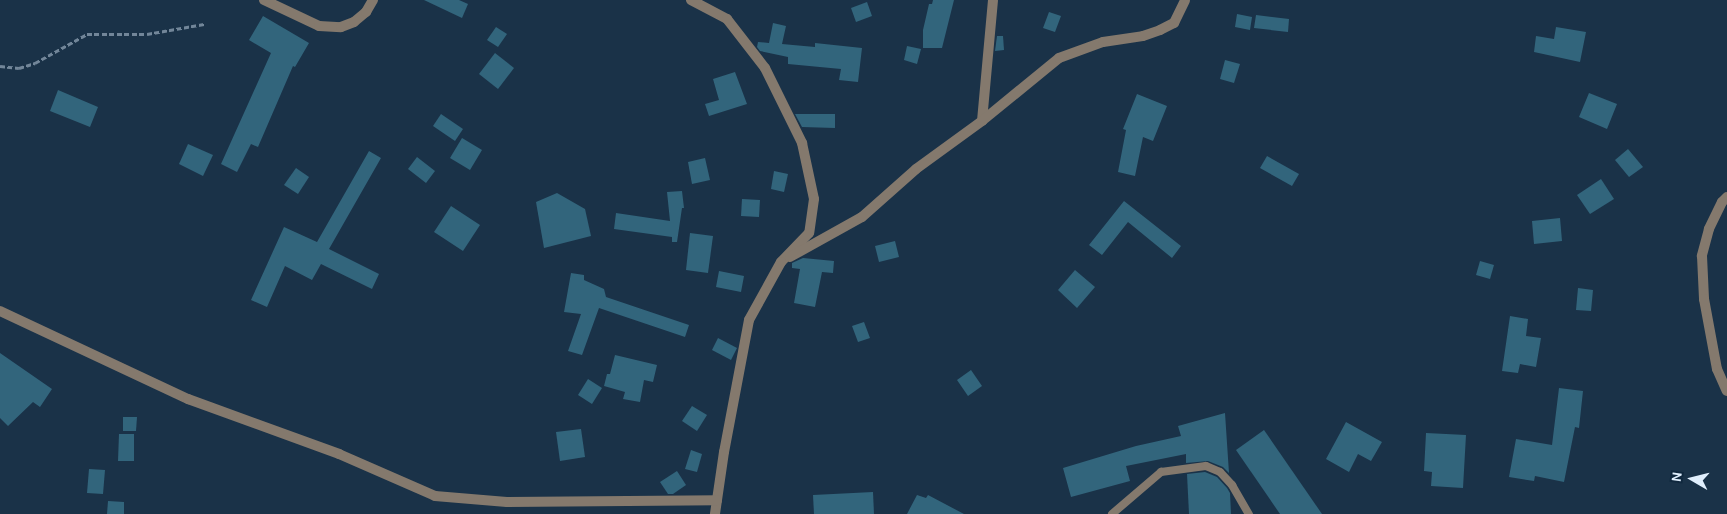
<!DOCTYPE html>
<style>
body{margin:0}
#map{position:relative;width:1727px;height:514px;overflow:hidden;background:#1a3248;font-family:Karla,sans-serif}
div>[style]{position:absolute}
.building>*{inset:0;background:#32657c}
.path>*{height:3px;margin-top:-1.5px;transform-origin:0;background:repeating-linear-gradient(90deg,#728699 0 5px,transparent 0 7.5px)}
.service>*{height:8px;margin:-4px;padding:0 4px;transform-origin:4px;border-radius:4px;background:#84796d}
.minor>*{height:10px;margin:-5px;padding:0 5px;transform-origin:5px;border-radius:5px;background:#84796d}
span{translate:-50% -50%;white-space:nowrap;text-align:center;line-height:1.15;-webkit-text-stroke:4px #10283e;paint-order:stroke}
.north{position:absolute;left:1667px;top:454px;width:50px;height:50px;-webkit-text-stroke:4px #10283e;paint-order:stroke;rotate:278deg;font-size:14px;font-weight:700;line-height:20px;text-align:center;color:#e0effd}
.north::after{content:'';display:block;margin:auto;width:18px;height:22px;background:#e0effd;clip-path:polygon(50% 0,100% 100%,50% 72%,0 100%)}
</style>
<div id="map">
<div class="building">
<div style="clip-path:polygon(424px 0,459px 0,468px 4px,462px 18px)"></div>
<div style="clip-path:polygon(933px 0,954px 0,942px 48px,923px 48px,923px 30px,929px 4px,932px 4px)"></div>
<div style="clip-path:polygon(867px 2px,872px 16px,856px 22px,851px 8px)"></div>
<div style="clip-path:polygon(1049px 12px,1061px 16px,1055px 32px,1043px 28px)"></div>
<div style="clip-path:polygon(1237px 14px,1252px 17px,1250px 30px,1235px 27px)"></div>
<div style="clip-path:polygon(1256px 15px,1289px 19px,1288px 32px,1254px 28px)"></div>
<div style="clip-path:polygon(263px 16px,309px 43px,295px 67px,293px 66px,258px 147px,251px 144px,237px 172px,221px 164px,271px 53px,249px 40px)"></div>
<div style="clip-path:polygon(773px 23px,786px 26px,782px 44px,815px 47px,815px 43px,862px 48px,858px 82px,839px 80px,841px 69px,788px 64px,788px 57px,760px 51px,757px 47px,758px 42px,769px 43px)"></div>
<div style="clip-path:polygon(496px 27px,507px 34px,498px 47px,487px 40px)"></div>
<div style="clip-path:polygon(1556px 27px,1586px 32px,1580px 62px,1534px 52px,1536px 36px,1554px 39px)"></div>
<div style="clip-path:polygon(997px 36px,1003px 36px,1004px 50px,995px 51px)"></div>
<div style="clip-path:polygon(907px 46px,921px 49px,917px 64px,904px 60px)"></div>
<div style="clip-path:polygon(495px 53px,514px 68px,498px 89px,479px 74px)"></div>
<div style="clip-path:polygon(1225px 60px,1240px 64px,1234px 83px,1220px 79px)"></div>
<div style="clip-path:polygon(735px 72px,747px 104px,709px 116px,705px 104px,719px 100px,713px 79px)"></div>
<div style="clip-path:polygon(58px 90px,98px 107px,90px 127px,50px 111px)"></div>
<div style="clip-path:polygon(1589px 93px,1617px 104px,1607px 129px,1579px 117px)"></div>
<div style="clip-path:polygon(1137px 94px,1167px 106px,1153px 141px,1143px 137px,1135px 176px,1118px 172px,1126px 130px,1123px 129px)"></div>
<div style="clip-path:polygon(441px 114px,463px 129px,455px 141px,433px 126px)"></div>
<div style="clip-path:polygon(795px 114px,835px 114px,835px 128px,802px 127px)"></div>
<div style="clip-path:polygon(462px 138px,482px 150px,470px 170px,450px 158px)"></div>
<div style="clip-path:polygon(188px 144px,213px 155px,203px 176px,179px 164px)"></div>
<div style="clip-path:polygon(1628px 149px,1643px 167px,1629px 177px,1615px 160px)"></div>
<div style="clip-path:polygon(369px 151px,381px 158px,329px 249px,379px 274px,372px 289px,321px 264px,312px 280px,285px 266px,267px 307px,251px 300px,284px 227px,317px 242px)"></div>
<div style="clip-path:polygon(1267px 156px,1299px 174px,1292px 186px,1260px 168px)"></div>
<div style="clip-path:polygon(417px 157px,435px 171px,426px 183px,408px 169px)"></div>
<div style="clip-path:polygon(705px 158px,710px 180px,692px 184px,688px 162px)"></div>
<div style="clip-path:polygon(296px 168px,309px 177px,298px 194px,284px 185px)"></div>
<div style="clip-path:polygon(774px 171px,788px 174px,784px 192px,771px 189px)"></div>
<div style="clip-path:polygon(1601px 179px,1614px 199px,1590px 214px,1577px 195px)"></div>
<div style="clip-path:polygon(682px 191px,684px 208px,682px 208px,677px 242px,672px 242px,672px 237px,614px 229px,616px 213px,670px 221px,667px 192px)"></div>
<div style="clip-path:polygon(557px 193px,585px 209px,591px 236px,544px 248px,536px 202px)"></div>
<div style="clip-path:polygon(742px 199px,760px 200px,759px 217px,741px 216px)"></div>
<div style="clip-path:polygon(1124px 201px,1181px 246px,1172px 258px,1128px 222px,1102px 255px,1089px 245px)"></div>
<div style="clip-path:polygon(451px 206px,480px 225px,463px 251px,434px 232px)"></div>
<div style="clip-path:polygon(1560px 218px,1562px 241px,1534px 244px,1532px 221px)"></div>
<div style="clip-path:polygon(690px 233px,713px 236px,708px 273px,686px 270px)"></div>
<div style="clip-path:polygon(895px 241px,899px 257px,879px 262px,875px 246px)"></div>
<div style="clip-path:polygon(803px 258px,834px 261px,833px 273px,822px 272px,815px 307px,794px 303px,800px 269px,792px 268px,792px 263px)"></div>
<div style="clip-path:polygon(1480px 261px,1494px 265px,1490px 279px,1476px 275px)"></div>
<div style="clip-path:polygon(1075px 270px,1095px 287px,1077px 308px,1058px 290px)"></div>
<div style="clip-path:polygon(719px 271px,744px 276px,741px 292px,716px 287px)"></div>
<div style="clip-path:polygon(571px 273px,584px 275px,584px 280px,604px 289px,606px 297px,689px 325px,685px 337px,599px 308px,582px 355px,568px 351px,581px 314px,564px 312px)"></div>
<div style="clip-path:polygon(1578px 288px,1593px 290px,1591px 311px,1576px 310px)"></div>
<div style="clip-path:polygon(1510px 316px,1528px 319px,1526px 336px,1541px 338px,1536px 367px,1520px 364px,1518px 373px,1502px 371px)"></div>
<div style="clip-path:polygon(864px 322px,870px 338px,858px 342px,852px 326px)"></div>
<div style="clip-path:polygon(718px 338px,737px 348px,731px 360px,712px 350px)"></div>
<div style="clip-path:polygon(0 353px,52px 389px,40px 407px,33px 402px,8px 426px,0 418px)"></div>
<div style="clip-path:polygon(615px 355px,657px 365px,653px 382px,644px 380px,640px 402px,623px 399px,625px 392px,604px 386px,607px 374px,610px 374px)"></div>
<div style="clip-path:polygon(971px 370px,982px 386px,968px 396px,957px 380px)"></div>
<div style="clip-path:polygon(588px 379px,602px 388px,592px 404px,578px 395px)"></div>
<div style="clip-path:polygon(1559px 388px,1583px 391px,1579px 428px,1575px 427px,1564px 482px,1535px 476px,1534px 481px,1509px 477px,1516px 439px,1552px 445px)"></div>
<div style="clip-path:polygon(692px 406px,707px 415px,697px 431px,682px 421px)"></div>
<div style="clip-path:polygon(1225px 413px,1229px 473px,1223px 467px,1208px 461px,1186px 463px,1186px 454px,1126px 466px,1130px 481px,1071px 497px,1063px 468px,1136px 446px,1181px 436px,1178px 426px)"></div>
<div style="clip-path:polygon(123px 417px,137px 417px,136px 431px,123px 431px)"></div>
<div style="clip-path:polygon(1346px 422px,1382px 442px,1371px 461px,1358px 454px,1349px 472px,1326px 459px)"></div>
<div style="clip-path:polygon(581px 429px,585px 457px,560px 461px,556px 432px)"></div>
<div style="clip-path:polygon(1264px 430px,1322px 514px,1280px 514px,1236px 450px)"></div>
<div style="clip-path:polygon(1426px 433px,1466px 435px,1463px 488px,1431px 486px,1432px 472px,1424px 471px)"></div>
<div style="clip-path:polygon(119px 434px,134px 434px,134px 461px,118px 461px)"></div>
<div style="clip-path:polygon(691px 450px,702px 454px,697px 472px,685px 469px)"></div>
<div style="clip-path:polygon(89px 469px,105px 470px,103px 494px,87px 493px)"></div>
<div style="clip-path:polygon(677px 471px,686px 485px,673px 494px,668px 494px,660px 482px)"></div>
<div style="clip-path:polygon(1205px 472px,1217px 477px,1227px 488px,1230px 493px,1231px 514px,1189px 514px,1187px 474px)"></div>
<div style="clip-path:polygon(873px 492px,874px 514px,814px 514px,813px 495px)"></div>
<div style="clip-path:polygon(917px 495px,926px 498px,928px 495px,964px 514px,907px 514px)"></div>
<div style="clip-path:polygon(108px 501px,124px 502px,124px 514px,107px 514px)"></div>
</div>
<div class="path">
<div style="left:0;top:66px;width:19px;rotate:6deg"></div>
<div style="left:19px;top:68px;width:17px;rotate:-17deg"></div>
<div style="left:35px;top:63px;width:60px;rotate:-29.1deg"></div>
<div style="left:87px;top:34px;width:60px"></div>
<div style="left:147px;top:34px;width:58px;rotate:-10deg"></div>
</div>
<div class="service">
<div style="left:1112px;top:514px;width:65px;rotate:-40.6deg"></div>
<div style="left:1161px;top:472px;width:45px;rotate:-7.6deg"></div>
<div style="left:1206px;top:466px;width:15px;rotate:23deg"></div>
<div style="left:1220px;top:472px;width:18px;rotate:47deg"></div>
<div style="left:1232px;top:485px;width:34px;rotate:60deg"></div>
</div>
<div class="minor">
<div style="left:264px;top:0;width:61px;rotate:25.3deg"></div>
<div style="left:319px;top:26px;width:22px;rotate:3deg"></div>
<div style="left:341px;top:27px;width:14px;rotate:-21deg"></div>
<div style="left:354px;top:22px;width:16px;rotate:-40deg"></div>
<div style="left:366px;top:12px;width:14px;rotate:-60deg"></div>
<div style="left:691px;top:0;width:41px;rotate:27.8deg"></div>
<div style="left:727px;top:19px;width:62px;rotate:52.2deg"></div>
<div style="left:765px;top:68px;width:84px;rotate:63.7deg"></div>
<div style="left:802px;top:143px;width:57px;rotate:77.9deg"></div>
<div style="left:814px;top:199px;width:34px;rotate:98deg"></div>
<div style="left:809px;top:233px;width:40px;rotate:134deg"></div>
<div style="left:781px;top:262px;width:66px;rotate:118.9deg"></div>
<div style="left:749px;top:320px;width:134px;rotate:100.7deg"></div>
<div style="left:724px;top:452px;width:63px;rotate:98.3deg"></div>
<div style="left:982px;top:121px;width:121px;rotate:-84.8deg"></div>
<div style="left:1727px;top:197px;width:7px;rotate:135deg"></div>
<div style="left:1722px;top:202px;width:30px;rotate:116deg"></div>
<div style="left:1709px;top:229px;width:28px;rotate:105deg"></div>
<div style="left:1702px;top:256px;width:43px;rotate:87.3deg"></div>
<div style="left:1704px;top:299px;width:71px;rotate:79.5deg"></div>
<div style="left:1717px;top:369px;width:24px;rotate:66deg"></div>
<div style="left:790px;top:257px;width:82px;rotate:-29.1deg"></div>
<div style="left:862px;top:217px;width:72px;rotate:-41.6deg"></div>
<div style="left:916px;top:169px;width:82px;rotate:-36deg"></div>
<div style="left:982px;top:121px;width:99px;rotate:-39.3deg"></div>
<div style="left:1059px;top:58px;width:47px;rotate:-20deg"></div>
<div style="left:1103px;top:42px;width:40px;rotate:-8.5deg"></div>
<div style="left:1143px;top:36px;width:18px;rotate:-19deg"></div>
<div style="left:1160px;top:30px;width:16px;rotate:-27deg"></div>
<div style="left:1174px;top:23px;width:25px;rotate:-64deg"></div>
<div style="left:0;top:311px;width:208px;rotate:25.1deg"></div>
<div style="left:188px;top:399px;width:161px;rotate:20deg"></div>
<div style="left:339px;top:454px;width:105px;rotate:23.6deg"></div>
<div style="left:435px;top:496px;width:72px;rotate:4.8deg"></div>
<div style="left:507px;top:502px;width:210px;rotate:-0.5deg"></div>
</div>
<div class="north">N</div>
</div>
